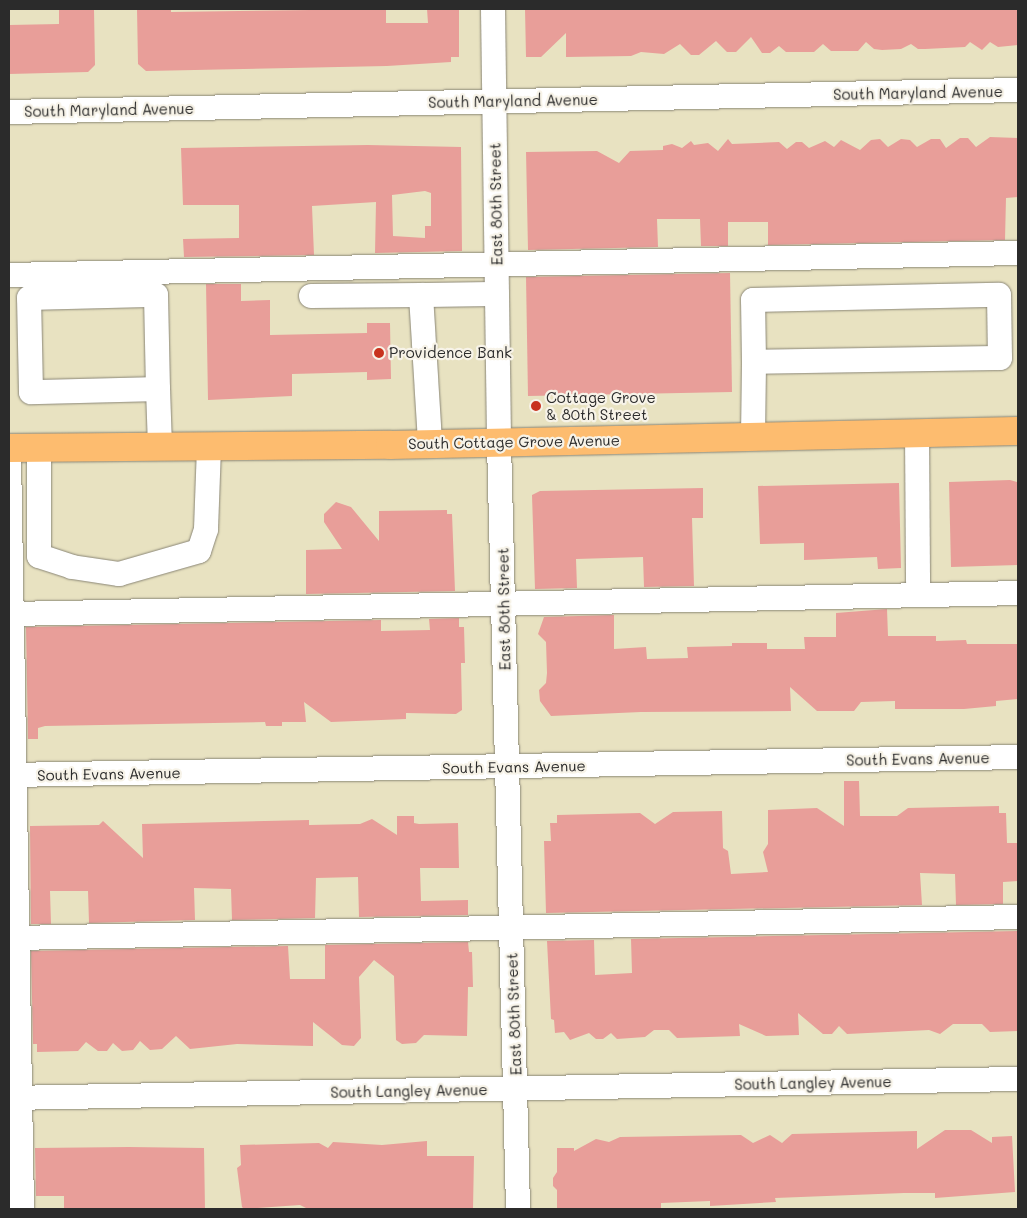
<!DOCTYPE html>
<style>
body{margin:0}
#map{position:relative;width:1027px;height:1218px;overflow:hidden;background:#e8e2c1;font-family:Mali,sans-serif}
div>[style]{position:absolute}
.building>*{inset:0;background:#e89e99}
.roads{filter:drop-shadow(0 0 1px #8a8676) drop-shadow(0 0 1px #8a8676)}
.minor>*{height:24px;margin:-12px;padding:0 12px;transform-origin:12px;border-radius:12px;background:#fff}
.major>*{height:28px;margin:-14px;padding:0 14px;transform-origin:14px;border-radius:14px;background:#fdbc6f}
.dots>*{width:14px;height:14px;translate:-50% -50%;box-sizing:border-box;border:2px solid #f7f3e8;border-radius:50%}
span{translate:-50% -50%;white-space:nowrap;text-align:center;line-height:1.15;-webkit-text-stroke:4.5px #f7f3e8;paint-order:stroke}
.street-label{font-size:15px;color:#2b2b2b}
.poi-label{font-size:15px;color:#2b2b2b}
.left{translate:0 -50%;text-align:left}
.frame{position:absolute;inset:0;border:10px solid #2b2b2b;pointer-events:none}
</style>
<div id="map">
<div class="building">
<div style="clip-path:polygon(59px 9px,94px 9px,95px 65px,88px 72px,9px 74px,9px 25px,59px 24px)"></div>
<div style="clip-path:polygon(137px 9px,171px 9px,171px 12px,386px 9px,386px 23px,428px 23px,427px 9px,459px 9px,459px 57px,451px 57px,451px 62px,387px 66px,146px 71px,138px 64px)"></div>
<div style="clip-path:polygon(525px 9px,1018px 9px,1018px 45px,998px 47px,990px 42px,982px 50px,970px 42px,965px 47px,925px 49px,918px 49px,911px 44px,901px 49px,882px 50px,874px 49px,866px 42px,858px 51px,831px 51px,823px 44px,814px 52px,786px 52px,779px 46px,770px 53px,762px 53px,751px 37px,736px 52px,727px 52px,716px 41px,699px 55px,691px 55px,680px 44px,664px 54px,641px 52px,631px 56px,566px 57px,566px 33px,541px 57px,526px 57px)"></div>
<div style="clip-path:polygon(990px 137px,1018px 138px,1018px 197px,1006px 198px,1005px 240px,768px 245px,768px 222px,728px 222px,728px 246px,701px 246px,700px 219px,657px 219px,658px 247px,528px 250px,526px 152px,597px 151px,619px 163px,630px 151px,663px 150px,663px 146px,672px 144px,682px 148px,691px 141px,694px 145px,708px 143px,718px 151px,728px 139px,732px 144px,779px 142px,787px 149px,796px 142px,802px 142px,809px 148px,825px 141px,834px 147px,841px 140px,860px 150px,871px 140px,880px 139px,888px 147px,901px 139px,910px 140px,917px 147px,931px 139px,940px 139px,946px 148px,960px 138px,968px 138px,976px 147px)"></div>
<div style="clip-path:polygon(evenodd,368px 145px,461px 147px,462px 251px,375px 253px,376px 202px,312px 206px,314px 255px,184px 257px,183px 239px,239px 238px,239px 205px,183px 205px,181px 148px,368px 145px,425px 191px,431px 193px,431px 226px,425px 226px,425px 238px,393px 236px,392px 195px,425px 191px)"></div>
<div style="clip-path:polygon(730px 273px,732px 392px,528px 396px,526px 277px)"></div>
<div style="clip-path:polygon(206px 284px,241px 284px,241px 301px,270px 300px,270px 335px,367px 333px,367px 323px,390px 323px,391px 379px,367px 380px,367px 372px,292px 374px,292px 396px,208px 400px)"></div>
<div style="clip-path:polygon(1010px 480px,1017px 482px,1018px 565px,951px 567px,949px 482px)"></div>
<div style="clip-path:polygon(899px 483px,901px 568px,878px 569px,877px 557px,804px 560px,804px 543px,760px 544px,758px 486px)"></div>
<div style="clip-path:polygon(703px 488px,703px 518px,692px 518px,694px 586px,644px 587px,643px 557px,576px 559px,577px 588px,535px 589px,532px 495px,540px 491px)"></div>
<div style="clip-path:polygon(336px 502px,351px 507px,379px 541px,379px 511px,447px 510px,447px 514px,452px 514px,455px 591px,306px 594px,306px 550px,342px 549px,324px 522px,324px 514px)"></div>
<div style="clip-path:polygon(887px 609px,888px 636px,936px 636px,936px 641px,966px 640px,967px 644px,1018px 644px,1018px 699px,996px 701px,996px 706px,964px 709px,895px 709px,895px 701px,861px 702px,854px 711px,817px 711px,790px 687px,791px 711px,641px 712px,551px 716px,540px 701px,539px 690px,546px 683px,547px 673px,546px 642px,538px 634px,544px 617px,614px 615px,614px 649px,646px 647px,647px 659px,688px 658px,687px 647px,732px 646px,732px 643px,767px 643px,767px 649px,805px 649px,804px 637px,836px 637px,836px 613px)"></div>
<div style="clip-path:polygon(459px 618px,459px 627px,464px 627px,465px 663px,461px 663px,462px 710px,456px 714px,406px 713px,406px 719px,331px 722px,304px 702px,306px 722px,282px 722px,282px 726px,266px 726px,265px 722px,45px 726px,38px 728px,38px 739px,28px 739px,26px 627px,381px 620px,381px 631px,430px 630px,429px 619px)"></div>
<div style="clip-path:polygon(844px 781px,859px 781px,860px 816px,897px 816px,908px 808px,999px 806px,999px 813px,1006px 813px,1007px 843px,1018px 843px,1018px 881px,1003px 882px,1003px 904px,956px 905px,955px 874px,920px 873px,922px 905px,546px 913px,544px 841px,551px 841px,550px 823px,557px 823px,557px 815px,640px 813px,655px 824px,673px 812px,722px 811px,723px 848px,728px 851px,731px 874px,768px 872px,763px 852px,768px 844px,768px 810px,817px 808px,844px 826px)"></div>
<div style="clip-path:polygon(397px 816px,414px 816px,414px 823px,419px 824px,458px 823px,459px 868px,420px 868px,421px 901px,468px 900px,468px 915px,359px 917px,358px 877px,316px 878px,315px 918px,232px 920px,231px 889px,194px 888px,195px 920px,89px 923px,88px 891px,50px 891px,51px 924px,31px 924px,30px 826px,99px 825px,103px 821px,143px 858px,142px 824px,309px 820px,309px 825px,360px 824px,372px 819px,397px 835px)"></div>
<div style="clip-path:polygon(1018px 931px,1018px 1031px,990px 1032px,982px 1024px,953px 1024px,940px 1034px,929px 1030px,847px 1034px,839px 1026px,832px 1034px,823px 1034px,798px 1013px,799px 1035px,766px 1036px,739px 1024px,740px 1036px,677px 1038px,669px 1030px,654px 1030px,645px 1037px,617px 1039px,611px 1033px,603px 1039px,596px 1039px,589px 1033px,570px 1040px,564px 1032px,555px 1033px,554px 1020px,551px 1019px,547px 941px,594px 940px,595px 975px,632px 973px,631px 939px)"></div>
<div style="clip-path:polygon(468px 942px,469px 952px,472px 952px,473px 987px,468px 987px,467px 1036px,424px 1035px,416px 1043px,402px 1044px,396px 1040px,394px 976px,374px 960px,359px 977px,361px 1038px,354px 1046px,342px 1045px,313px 1022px,313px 1046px,237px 1044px,190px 1049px,176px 1036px,162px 1049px,150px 1050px,140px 1041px,133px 1050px,122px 1051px,113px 1043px,107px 1051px,98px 1051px,86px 1042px,78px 1051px,37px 1052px,37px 1044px,33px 1044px,31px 951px,288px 946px,290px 979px,325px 979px,325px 945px)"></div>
<div style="clip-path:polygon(945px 1130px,971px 1130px,992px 1143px,992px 1137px,1012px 1136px,1015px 1192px,935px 1198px,935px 1193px,904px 1193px,775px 1198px,776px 1202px,710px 1206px,710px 1201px,661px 1203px,661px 1209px,557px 1208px,557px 1190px,553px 1186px,553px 1178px,557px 1172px,557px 1148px,574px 1148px,574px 1151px,596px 1139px,609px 1142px,620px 1137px,741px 1135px,753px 1143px,770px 1135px,782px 1143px,792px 1134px,917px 1131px,917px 1149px)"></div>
<div style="clip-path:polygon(427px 1141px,427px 1156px,474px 1156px,473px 1209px,308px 1209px,300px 1205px,244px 1209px,242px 1207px,237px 1168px,241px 1165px,240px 1145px,319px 1143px,328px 1148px,333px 1142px,382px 1145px)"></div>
<div style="clip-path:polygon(129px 1147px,204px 1148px,205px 1209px,64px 1209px,64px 1196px,36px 1196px,35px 1148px)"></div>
</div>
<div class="roads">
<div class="minor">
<div style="left:493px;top:9px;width:433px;rotate:89.2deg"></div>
<div style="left:499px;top:442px;width:767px;rotate:88.58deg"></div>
<div style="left:9px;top:112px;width:1009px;rotate:-1.25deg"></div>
<div style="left:9px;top:275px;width:1009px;rotate:-1.25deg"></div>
<div style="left:421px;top:295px;width:76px;rotate:-0.8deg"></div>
<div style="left:999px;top:295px;width:63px;rotate:89.1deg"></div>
<div style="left:1000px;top:358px;width:246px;rotate:179.1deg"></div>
<div style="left:754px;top:362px;width:62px;rotate:-90.9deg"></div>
<div style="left:753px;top:300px;width:246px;rotate:-1.2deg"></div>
<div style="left:311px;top:296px;width:110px;rotate:-0.5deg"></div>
<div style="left:421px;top:295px;width:149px;rotate:86.5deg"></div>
<div style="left:158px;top:389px;width:127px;rotate:178.6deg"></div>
<div style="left:31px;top:392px;width:94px;rotate:-91.2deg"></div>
<div style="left:29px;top:298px;width:127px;rotate:-1.4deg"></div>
<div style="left:156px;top:295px;width:94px;rotate:88.8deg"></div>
<div style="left:158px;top:389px;width:57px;rotate:88deg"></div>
<div style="left:917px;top:433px;width:162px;rotate:89.6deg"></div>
<div style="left:753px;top:436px;width:74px;rotate:-89.2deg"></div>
<div style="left:39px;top:448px;width:108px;rotate:90deg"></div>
<div style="left:39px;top:556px;width:35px;rotate:18deg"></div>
<div style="left:72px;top:567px;width:48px;rotate:8.5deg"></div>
<div style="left:119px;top:574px;width:83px;rotate:-16deg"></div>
<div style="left:199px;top:551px;width:23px;rotate:-72deg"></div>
<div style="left:206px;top:529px;width:83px;rotate:-87.9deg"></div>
<div style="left:9px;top:455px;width:754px;rotate:89.01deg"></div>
<div style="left:11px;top:614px;width:1007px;rotate:-1.19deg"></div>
<div style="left:9px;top:775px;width:1009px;rotate:-1.02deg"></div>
<div style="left:16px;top:938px;width:1002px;rotate:-1.2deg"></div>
<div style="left:9px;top:1098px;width:1009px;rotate:-1.08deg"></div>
</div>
<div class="major">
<div style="left:9px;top:448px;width:381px;rotate:-0.5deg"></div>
<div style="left:390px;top:445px;width:628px;rotate:-1.28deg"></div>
</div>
</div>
<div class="dots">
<div style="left:379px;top:353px;background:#c8321e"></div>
<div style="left:536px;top:406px;background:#c8321e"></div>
</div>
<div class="street-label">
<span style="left:918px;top:93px;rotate:-1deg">South Maryland Avenue</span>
<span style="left:513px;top:101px;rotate:-1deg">South Maryland Avenue</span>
<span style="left:109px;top:110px;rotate:-1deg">South Maryland Avenue</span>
<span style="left:496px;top:204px;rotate:-91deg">East 80th Street</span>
<span style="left:514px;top:442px;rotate:-1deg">South Cottage Grove Avenue</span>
<span style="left:504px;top:609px;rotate:-91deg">East 80th Street</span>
<span style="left:918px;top:759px;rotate:-1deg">South Evans Avenue</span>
<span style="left:514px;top:767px;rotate:-1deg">South Evans Avenue</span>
<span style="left:109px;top:774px;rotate:-1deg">South Evans Avenue</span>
<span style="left:514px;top:1014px;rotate:-92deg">East 80th Street</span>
<span style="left:813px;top:1083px;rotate:-1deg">South Langley Avenue</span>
<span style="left:409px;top:1091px;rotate:-1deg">South Langley Avenue</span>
</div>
<div class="poi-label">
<span class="left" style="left:389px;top:353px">Providence Bank</span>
<span class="left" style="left:546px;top:406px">Cottage Grove<br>&amp; 80th Street</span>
</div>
<div class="frame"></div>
</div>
